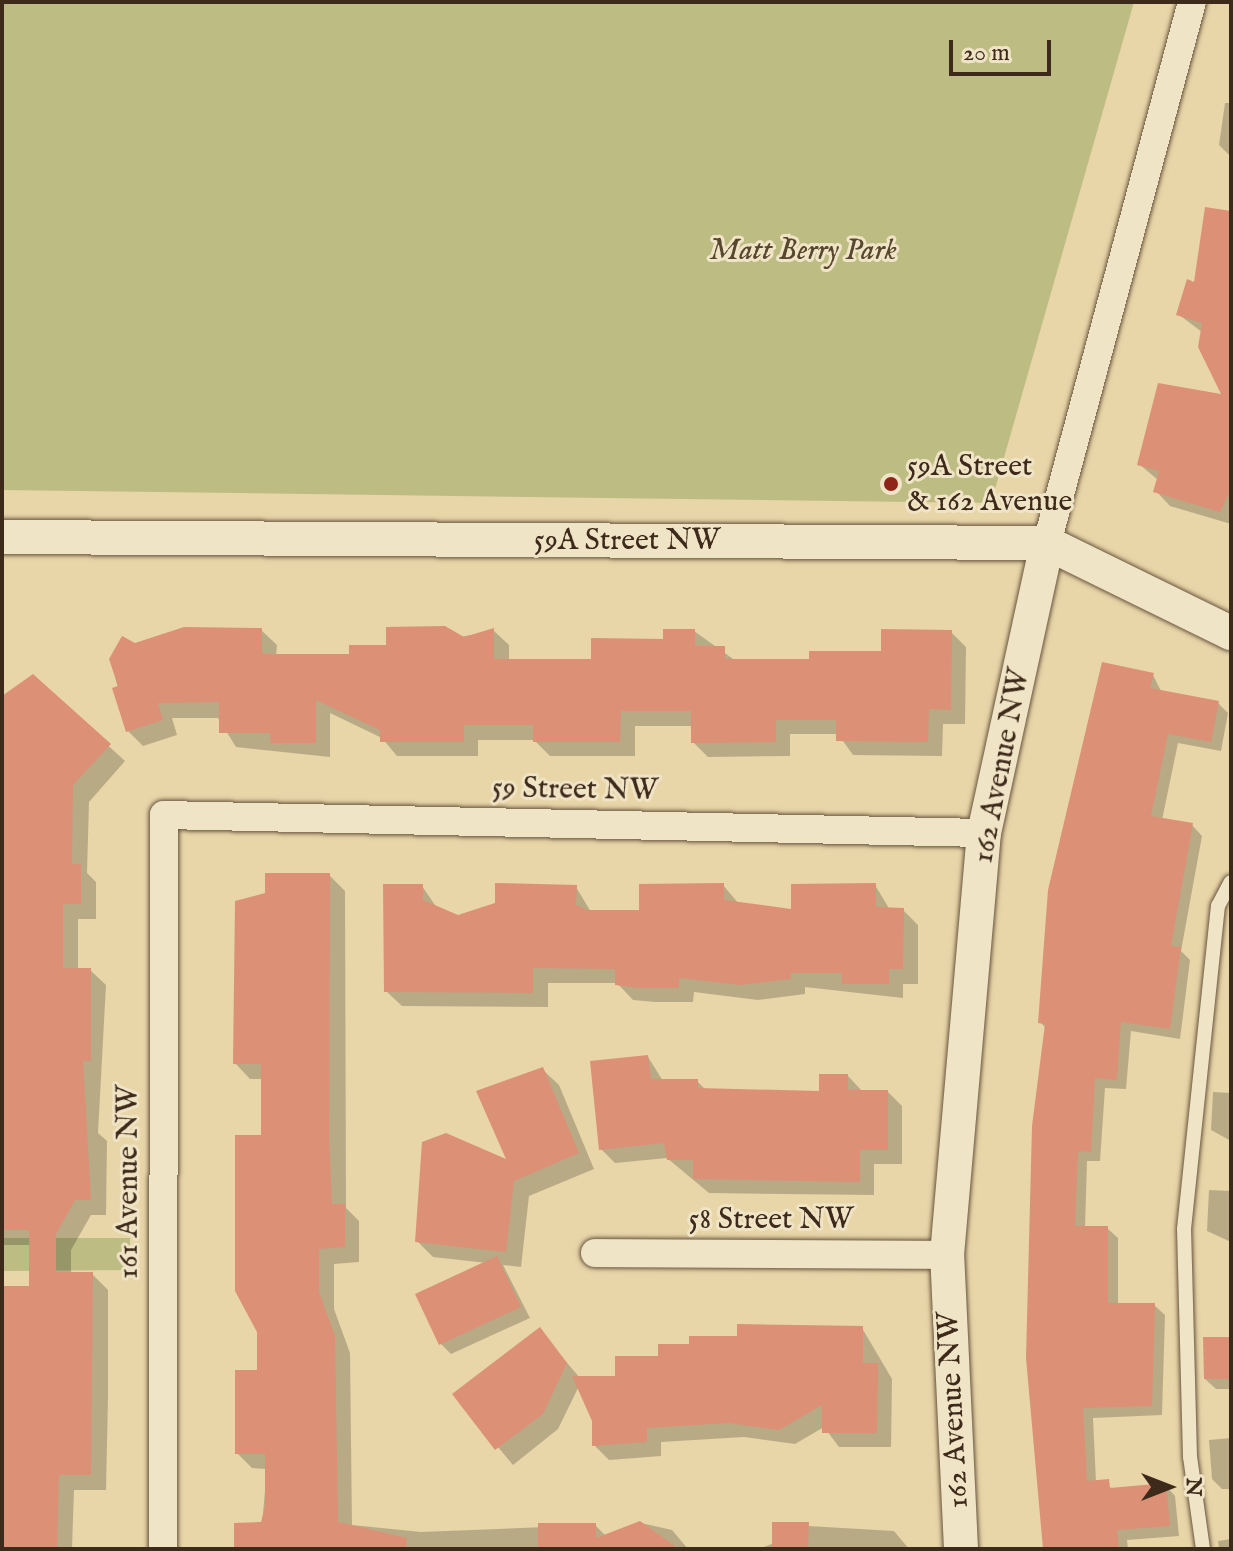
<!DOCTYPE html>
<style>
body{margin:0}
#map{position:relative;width:1233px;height:1551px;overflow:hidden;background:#e8d5a8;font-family:"IM FELL English",serif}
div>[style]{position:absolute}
.green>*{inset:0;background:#bcbc83}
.shadow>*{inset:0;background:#0003}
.building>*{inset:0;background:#dc9076}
.roads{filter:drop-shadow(0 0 2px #68553e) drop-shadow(0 0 2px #68553e)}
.service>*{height:14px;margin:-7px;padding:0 7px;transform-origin:7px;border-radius:7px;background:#f0e4c6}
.minor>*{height:28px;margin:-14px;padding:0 14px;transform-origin:14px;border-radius:14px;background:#f0e4c6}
.tertiary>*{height:34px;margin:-17px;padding:0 17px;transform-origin:17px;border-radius:17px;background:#f0e4c6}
.dots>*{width:22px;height:22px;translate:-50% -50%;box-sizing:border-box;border:4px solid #f0e4c6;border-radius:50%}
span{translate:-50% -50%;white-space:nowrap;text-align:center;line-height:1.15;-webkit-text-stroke:6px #f0e4c6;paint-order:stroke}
.park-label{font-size:30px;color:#57472f;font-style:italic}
.poi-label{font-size:30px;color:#3e2a1a}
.left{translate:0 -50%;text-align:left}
.street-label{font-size:30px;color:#3e2a1a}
.frame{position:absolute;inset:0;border:4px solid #3e2a1a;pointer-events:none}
.north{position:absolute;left:1129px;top:1447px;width:80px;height:80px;-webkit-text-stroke:6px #f0e4c6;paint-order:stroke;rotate:90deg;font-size:22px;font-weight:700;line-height:32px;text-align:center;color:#3e2a1a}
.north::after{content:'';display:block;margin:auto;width:28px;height:36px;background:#3e2a1a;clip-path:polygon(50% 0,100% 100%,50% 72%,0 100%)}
.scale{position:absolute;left:949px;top:40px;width:102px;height:36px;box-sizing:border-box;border:4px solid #3e2a1a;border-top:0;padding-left:10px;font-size:24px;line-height:28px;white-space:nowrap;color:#3e2a1a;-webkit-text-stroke:6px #f0e4c6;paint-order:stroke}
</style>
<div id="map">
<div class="green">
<div style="clip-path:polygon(2px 2px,1134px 2px,991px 503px,2px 490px)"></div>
<div style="clip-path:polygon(2px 1238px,130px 1238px,130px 1270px,2px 1271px)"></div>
</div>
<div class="shadow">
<div style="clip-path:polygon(1225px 103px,1231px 103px,1231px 157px,1219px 145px)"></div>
<div style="clip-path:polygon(1231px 213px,1231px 524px,1170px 506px,1156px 491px,1158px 480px,1139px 464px,1224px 396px,1202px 332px,1178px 314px)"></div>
<div style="clip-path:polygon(261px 630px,277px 645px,276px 656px,351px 656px,494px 631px,509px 645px,509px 661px,593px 661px,694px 631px,736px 661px,811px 661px,883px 653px,951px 632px,966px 647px,965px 724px,943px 724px,942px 756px,853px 755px,838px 734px,790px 734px,790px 756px,708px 757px,693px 742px,693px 726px,635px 726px,635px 756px,550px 756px,534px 740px,478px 740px,478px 756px,397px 756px,382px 738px,330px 713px,330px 757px,236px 747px,218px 718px,172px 718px,177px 735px,143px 746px,128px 731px,111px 659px,135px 645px)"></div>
<div style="clip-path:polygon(1153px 675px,1162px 693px,1218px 703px,1228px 713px,1221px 751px,1178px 743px,1162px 820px,1192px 825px,1202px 836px,1181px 951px,1190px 960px,1180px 1039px,1131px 1031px,1126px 1089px,1105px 1088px,1100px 1161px,1087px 1161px,1085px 1228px,1107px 1228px,1118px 1238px,1118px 1305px,1154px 1305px,1165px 1315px,1162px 1415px,1093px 1418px,1096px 1482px,1117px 1490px,1165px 1485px,1175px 1496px,1179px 1536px,1127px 1540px,1128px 1549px,1044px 1549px,1047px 1029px,1040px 1022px)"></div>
<div style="clip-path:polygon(33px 677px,125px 761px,89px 802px,87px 873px,96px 882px,96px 919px,78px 919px,78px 970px,90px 970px,106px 985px,98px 1133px,107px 1141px,106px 1215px,91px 1215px,71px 1250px,71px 1274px,92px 1274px,108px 1290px,108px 1398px,106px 1490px,74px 1490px,72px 1549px,2px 1549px,2px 1288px,31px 1288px,31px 1245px,2px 1245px,2px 701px)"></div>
<div style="clip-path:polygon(329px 875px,345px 891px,346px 1208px,359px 1221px,359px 1262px,334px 1264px,334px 1309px,350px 1353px,352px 1525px,421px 1532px,595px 1525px,606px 1536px,641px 1523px,672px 1530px,688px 1549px,236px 1549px,262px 1524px,267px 1469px,252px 1468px,237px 1453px,259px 1372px,263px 1079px,250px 1079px,235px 1063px)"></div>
<div style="clip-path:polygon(723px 885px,739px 904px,793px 911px,875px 885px,890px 910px,903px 910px,918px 925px,918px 984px,903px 984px,903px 998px,805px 987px,805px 994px,758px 1000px,694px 992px,693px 1002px,655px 1002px,633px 1000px,617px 983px,548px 983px,548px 1007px,402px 1006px,386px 991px,422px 886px,437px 908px,458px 917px,576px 887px,591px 912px,641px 912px)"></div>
<div style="clip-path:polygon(648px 1057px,663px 1081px,697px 1081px,706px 1090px,821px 1093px,848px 1076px,863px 1092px,888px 1092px,902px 1106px,902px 1164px,874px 1164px,874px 1195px,709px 1193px,667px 1158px,615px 1163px,601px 1149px)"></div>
<div style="clip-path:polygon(543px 1070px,559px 1085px,594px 1169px,529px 1196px,521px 1267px,503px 1265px,530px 1318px,451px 1354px,441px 1344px,487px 1263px,433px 1257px,417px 1241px,510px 1163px)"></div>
<div style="clip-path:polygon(1213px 1092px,1231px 1093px,1231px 1141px,1211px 1130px)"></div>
<div style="clip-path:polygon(1209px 1190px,1231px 1191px,1231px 1242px,1207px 1231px)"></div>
<div style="clip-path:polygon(862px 1328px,892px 1379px,891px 1447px,839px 1447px,824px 1427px,795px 1444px,744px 1437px,661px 1442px,661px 1456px,609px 1460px,594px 1445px,594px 1420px,579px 1386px,558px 1429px,513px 1465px,455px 1395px,539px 1330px,580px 1378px,617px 1378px,691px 1346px)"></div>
<div style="clip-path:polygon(1231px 1338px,1231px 1389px,1216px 1389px,1205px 1379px)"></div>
<div style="clip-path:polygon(1231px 1438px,1231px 1489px,1222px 1489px,1212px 1479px,1209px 1440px)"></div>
<div style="clip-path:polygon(774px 1524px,894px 1531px,909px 1549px,759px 1549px,774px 1543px)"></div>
<div style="clip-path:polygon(1231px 1539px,1231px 1549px,1219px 1549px,1218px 1541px)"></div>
</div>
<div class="building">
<div style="clip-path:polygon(1205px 207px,1231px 211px,1231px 489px,1220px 512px,1153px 492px,1159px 471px,1137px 465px,1158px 383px,1221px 394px,1198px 347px,1202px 323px,1176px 315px,1187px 279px,1194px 282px)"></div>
<div style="clip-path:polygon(445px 626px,464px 637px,494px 628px,494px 659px,591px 659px,591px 638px,663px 639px,663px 629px,695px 629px,695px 646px,725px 646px,725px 659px,809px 659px,809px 651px,881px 651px,881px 629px,952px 630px,951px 710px,929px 709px,928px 742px,836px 741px,836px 720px,776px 720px,776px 742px,691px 743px,691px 711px,621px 711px,620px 742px,533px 742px,533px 725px,464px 725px,464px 742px,380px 742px,380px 730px,316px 700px,316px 743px,270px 743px,270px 733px,219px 733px,219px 702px,158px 703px,163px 720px,126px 732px,112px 688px,118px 686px,109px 659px,122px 636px,135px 643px,184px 627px,262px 628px,262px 654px,349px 654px,349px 645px,386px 645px,386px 627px)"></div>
<div style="clip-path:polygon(1102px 662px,1154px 673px,1150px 688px,1219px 701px,1211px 742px,1168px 734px,1151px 816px,1193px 823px,1171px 946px,1181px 947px,1170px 1029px,1121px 1022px,1117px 1080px,1095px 1078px,1091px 1152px,1078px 1151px,1075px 1226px,1108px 1226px,1108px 1303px,1155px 1303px,1152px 1406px,1083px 1408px,1087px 1481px,1109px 1479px,1110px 1488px,1166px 1483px,1170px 1526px,1117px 1530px,1119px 1549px,1043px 1549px,1026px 1358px,1032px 1126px,1045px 1024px,1038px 1023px,1048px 890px)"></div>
<div style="clip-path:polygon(33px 674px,111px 744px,73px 785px,72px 864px,81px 864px,81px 904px,63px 904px,63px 968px,91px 968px,91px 1061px,83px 1061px,91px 1200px,75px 1200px,56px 1234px,56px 1272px,93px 1272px,91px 1475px,59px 1475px,57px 1547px,2px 1549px,2px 1286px,29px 1286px,29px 1230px,2px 1230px,2px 696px)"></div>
<div style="clip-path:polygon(265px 873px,330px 873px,329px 1138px,332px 1204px,345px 1204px,345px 1247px,319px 1249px,319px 1292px,335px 1336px,338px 1522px,407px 1538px,406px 1549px,234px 1549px,234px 1523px,261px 1522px,265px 1507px,265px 1454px,235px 1454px,235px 1370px,257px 1370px,257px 1332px,235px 1291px,235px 1135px,261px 1135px,261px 1064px,233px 1064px,235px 901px,265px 893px)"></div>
<div style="clip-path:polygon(495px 883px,577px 885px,576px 905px,587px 910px,639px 910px,639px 884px,724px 883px,724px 900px,791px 909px,791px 884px,876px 883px,876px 907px,904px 908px,903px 969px,889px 969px,889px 984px,842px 984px,842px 973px,791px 973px,791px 979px,741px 985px,679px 978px,679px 988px,639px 988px,615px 985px,615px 969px,533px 968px,533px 993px,384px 992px,383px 884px,423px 884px,423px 900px,458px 915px,495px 903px)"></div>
<div style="clip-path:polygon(648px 1055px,651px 1079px,698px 1079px,698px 1088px,819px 1091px,819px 1074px,848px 1074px,848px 1090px,888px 1090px,888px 1150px,860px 1150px,860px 1182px,693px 1179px,693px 1160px,667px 1160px,664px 1143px,599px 1150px,590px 1061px)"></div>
<div style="clip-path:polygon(543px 1067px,579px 1153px,514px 1181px,506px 1252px,415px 1242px,422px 1142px,446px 1133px,506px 1159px,476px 1091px)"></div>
<div style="clip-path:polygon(497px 1256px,521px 1307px,439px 1345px,415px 1294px)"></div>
<div style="clip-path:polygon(737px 1324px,863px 1326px,863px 1363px,878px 1363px,877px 1433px,822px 1433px,822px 1405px,779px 1430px,728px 1423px,647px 1428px,647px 1442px,592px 1446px,592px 1421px,572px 1376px,615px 1376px,615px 1356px,658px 1356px,658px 1344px,689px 1344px,689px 1336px,737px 1336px)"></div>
<div style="clip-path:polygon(540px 1327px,567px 1363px,543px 1414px,495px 1450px,452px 1394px)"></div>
<div style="clip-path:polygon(1203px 1337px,1231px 1337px,1231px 1379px,1204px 1379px)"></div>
<div style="clip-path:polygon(772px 1522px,809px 1522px,808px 1549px,772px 1549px)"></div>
<div style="clip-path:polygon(538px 1523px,596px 1523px,596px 1538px,640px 1521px,679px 1549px,538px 1549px)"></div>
</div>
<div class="roads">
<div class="service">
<div style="left:1203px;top:1549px;width:93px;rotate:-98deg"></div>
<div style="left:1190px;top:1457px;width:228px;rotate:-91.5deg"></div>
<div style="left:1184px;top:1229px;width:325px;rotate:-84deg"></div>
<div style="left:1218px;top:906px;width:27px;rotate:-62deg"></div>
</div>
<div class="minor">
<div style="left:1047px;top:543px;width:560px;rotate:-75deg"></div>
<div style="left:595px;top:1253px;width:352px;rotate:0.3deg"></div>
<div style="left:163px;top:1549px;width:734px;rotate:-89.92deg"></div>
<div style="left:164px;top:815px;width:820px;rotate:1.26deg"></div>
</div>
<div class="tertiary">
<div style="left:2px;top:537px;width:1045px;rotate:0.33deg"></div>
<div style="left:1047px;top:543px;width:205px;rotate:26.1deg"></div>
<div style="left:961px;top:1549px;width:294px;rotate:-92.7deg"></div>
<div style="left:947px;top:1255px;width:424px;rotate:-85deg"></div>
<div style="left:984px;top:833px;width:297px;rotate:-77.7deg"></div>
</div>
</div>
<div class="dots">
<div style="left:891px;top:484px;background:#8f2418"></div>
</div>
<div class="park-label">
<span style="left:803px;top:251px">Matt Berry Park</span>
</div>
<div class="poi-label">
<span class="left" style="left:907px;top:484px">59A Street<br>&amp; 162 Avenue</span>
</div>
<div class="street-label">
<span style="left:627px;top:541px">59A Street NW</span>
<span style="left:1002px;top:766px;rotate:-79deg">162 Avenue NW</span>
<span style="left:575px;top:790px;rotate:1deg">59 Street NW</span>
<span style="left:129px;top:1182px;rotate:-90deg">161 Avenue NW</span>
<span style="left:771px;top:1220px">58 Street NW</span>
<span style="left:954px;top:1410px;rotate:-93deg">162 Avenue NW</span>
</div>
<div class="frame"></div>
<div class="north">N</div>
<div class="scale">20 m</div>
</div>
